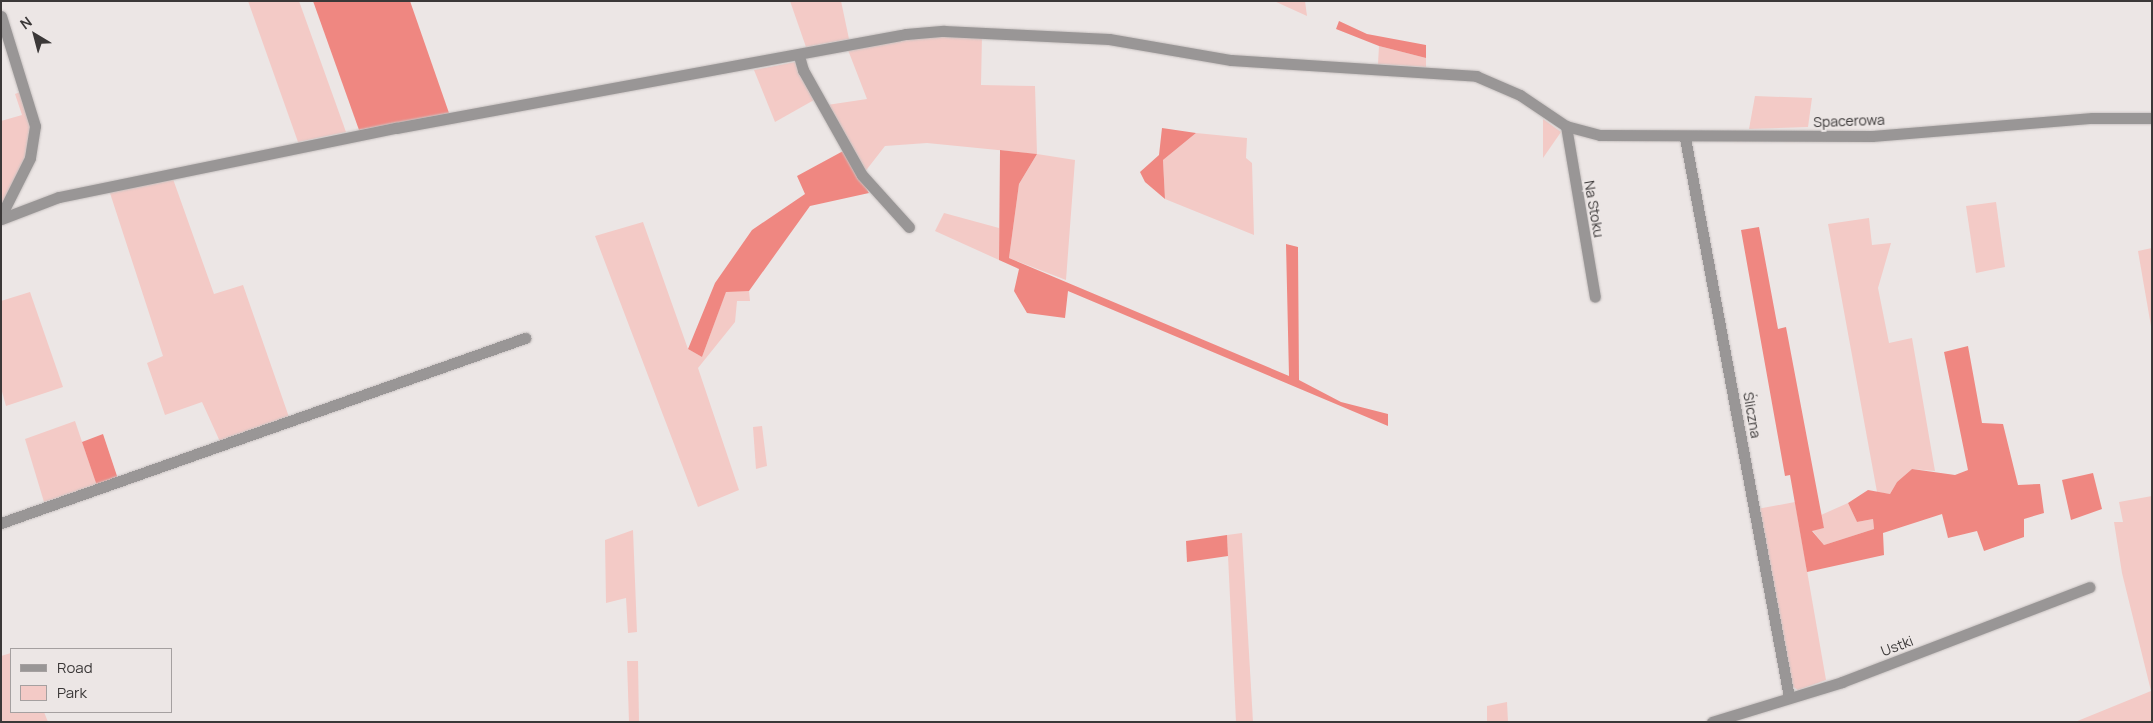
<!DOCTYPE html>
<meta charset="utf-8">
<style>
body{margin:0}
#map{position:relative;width:2153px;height:723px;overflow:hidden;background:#ece6e5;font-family:Manrope,sans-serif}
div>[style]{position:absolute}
.green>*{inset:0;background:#f3cac6}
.forest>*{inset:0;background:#ef8781}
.roads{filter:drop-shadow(0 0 1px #c9c3c2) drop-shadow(0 0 1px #c9c3c2)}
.minor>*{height:11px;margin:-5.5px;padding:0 5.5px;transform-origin:5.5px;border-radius:5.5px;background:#999696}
span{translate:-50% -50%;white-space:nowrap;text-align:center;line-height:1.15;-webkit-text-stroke:4px #ece6e5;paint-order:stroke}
.street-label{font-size:14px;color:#3b3838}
.frame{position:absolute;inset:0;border:2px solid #3b3838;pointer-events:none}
.legend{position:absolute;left:10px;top:648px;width:162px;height:65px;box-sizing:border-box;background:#ece6e5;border:1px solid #a5a0a0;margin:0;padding:6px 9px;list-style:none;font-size:15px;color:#3b3838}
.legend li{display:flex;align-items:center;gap:10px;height:25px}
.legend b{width:25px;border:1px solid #a5a0a0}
.north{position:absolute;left:10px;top:10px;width:50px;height:50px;-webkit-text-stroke:4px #ece6e5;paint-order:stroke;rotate:323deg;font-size:14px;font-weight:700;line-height:20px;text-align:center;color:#3b3838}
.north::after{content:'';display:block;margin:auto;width:18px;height:22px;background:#3b3838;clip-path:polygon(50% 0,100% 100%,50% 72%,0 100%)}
</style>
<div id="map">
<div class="green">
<div style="clip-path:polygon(248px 1px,299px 1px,346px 132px,298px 142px)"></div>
<div style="clip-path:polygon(790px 1px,841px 1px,849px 39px,806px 47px)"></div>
<div style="clip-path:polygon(1274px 1px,1305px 1px,1307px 16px)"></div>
<div style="clip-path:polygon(982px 35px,981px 85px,1035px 86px,1037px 154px,1075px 160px,1066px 280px,1009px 258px,1019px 184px,1037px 154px,927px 143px,885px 146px,864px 173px,827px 105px,867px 99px,848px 50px,912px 38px)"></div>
<div style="clip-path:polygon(1379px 46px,1426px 58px,1426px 67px,1378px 64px)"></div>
<div style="clip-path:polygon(795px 62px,814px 100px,775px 122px,754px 70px)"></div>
<div style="clip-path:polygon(20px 92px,32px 129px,27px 154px,1px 207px,1px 121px,22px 115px,15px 94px)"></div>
<div style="clip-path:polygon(1755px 96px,1812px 98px,1808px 127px,1749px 129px)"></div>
<div style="clip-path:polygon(1543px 119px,1561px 132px,1543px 158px)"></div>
<div style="clip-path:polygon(1196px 133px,1247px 138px,1246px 158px,1252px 163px,1254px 235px,1165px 199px,1163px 160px)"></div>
<div style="clip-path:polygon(173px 179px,214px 294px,243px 285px,290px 420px,222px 446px,202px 402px,165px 415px,147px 363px,163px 356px,109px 190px)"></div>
<div style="clip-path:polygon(1996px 202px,2005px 267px,1976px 273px,1966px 206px)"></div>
<div style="clip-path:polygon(944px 213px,999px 228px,999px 260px,935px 231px)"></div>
<div style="clip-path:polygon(1869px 218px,1872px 245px,1891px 243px,1878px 288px,1889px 343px,1912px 338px,1935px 471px,1912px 469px,1897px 482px,1890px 494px,1877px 492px,1828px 224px)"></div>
<div style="clip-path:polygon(643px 222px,688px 349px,702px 357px,726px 291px,749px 291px,750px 301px,737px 301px,735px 322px,698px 368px,739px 490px,698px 507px,595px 236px)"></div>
<div style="clip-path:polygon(2152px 248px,2152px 332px,2138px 251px)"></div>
<div style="clip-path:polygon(30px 292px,63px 387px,6px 406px,1px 388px,1px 301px)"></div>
<div style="clip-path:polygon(75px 421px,97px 486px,44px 502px,25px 439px)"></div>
<div style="clip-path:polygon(762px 426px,767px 466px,756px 469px,753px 427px)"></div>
<div style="clip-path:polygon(2152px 496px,2152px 722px,2075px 722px,2151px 691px,2122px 573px,2114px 522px,2123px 522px,2119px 502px)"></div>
<div style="clip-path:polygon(1795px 502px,1826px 680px,1798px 690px,1790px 685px,1757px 509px)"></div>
<div style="clip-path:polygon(1848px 503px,1857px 522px,1873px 519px,1874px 529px,1824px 545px,1812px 530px,1824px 528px,1821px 515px)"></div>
<div style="clip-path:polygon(633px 530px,637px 632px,628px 633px,626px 598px,606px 603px,605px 540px)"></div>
<div style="clip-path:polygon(1242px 533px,1253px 722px,1236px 722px,1227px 535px)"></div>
<div style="clip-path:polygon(11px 653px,11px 712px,44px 712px,48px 722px,1px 722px,1px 656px)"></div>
<div style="clip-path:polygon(627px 661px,638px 661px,639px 722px,629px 722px)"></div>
<div style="clip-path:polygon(1507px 702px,1508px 722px,1487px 722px,1487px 706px)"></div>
</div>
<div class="forest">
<div style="clip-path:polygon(313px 1px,410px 1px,449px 113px,359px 130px)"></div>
<div style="clip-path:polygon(1339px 21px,1367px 34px,1426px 45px,1426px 58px,1379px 46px,1336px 29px)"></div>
<div style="clip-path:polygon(1162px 128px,1196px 133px,1163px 160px,1165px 199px,1145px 182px,1140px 172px,1159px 155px)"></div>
<div style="clip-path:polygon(845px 150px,869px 193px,810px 206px,749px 291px,726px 292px,702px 357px,688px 349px,715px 283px,752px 230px,805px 194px,797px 176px)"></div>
<div style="clip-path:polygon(1000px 150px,1037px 154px,1019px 184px,1009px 258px,1289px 376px,1286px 244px,1298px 247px,1299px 380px,1341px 402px,1388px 414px,1388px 426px,1068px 291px,1065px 318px,1027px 313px,1014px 291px,1019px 269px,999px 260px)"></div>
<div style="clip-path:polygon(1759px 227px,1778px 329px,1786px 327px,1824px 528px,1812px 531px,1824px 545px,1874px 529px,1873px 519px,1857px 522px,1848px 503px,1868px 490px,1890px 494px,1897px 482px,1912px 469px,1955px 475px,1968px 470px,1944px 352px,1968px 346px,1982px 423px,2003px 424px,2018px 485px,2040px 484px,2044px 513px,2024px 519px,2024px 537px,1984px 551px,1977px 531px,1948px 538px,1942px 514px,1883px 533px,1884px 555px,1807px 572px,1790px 475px,1785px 476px,1741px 230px)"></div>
<div style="clip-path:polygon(103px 434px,118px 479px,97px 486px,82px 442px)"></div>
<div style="clip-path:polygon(2093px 473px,2102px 509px,2071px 520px,2062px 480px)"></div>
<div style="clip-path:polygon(1227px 535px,1228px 556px,1187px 562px,1186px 541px)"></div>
</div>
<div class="roads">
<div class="minor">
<div style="left:1px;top:16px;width:115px;rotate:72.8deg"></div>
<div style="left:35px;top:126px;width:32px;rotate:99deg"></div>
<div style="left:30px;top:158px;width:65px;rotate:116.6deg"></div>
<div style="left:799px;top:56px;width:15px;rotate:74deg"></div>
<div style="left:803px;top:70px;width:120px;rotate:60.7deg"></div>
<div style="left:862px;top:175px;width:70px;rotate:47.9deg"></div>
<div style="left:1566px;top:126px;width:173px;rotate:80.4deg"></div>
<div style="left:1685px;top:138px;width:569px;rotate:79.46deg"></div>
<div style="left:1px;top:219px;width:62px;rotate:-20.8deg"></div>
<div style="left:59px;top:197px;width:344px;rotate:-11.6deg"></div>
<div style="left:396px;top:128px;width:519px;rotate:-10.44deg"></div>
<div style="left:906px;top:34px;width:38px;rotate:-5deg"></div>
<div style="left:944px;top:31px;width:165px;rotate:2.8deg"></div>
<div style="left:1109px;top:39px;width:124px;rotate:9.8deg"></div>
<div style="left:1231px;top:60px;width:246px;rotate:3.7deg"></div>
<div style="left:1476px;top:76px;width:48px;rotate:23.4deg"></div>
<div style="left:1520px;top:95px;width:55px;rotate:34deg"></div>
<div style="left:1566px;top:126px;width:35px;rotate:15deg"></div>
<div style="left:1600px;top:135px;width:272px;rotate:0.2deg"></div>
<div style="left:1872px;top:136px;width:221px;rotate:-4.7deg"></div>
<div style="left:2092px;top:118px;width:60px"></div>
<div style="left:1px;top:523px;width:556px;rotate:-19.45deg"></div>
<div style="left:1712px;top:722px;width:136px;rotate:-17.1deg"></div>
<div style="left:1842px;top:682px;width:265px;rotate:-21deg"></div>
</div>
</div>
<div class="street-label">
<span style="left:1849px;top:121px;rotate:-2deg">Spacerowa</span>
<span style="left:1594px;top:209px;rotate:80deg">Na Stoku</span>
<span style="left:1752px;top:415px;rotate:80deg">Śliczna</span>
<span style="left:1897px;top:646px;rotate:-21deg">Ustki</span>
</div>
<div class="frame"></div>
<ul class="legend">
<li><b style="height:6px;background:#999696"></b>Road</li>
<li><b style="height:14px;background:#f3cac6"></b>Park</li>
</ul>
<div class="north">N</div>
</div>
